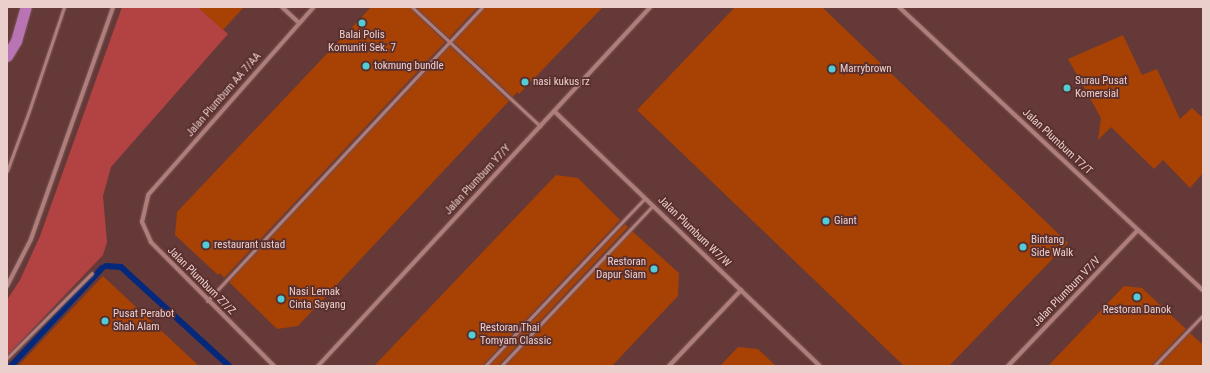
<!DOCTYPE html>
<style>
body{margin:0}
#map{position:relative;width:1210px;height:373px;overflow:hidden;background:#643937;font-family:"Roboto Condensed",sans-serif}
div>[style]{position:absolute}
.green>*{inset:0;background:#b34243}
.stream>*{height:6px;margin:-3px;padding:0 3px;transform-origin:3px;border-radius:3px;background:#04287c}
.building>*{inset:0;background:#a84104}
.roads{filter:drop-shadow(0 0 1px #7b5756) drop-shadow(0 0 1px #7b5756)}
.service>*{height:3px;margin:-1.5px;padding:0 1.5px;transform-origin:1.5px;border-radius:1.5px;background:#af7e7b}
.minor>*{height:4px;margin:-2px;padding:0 2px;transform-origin:2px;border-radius:2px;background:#af7e7b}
.trunk>*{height:11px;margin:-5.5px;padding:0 5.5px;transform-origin:5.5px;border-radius:5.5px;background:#b874b4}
.dots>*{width:11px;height:11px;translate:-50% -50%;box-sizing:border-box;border:2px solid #592f2d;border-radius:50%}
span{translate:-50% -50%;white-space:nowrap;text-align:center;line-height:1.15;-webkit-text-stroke:3.5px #592f2d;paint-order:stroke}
.poi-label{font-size:11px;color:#eacfcd}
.left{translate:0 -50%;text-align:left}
.right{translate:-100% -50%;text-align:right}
.street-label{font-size:11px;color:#eacfcd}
.frame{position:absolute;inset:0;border:8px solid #eacfcd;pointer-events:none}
</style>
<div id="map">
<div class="green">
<div style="clip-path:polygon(122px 7px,198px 7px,228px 34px,111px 167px,103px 196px,107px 242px,103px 255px,7px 356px,7px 300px,20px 280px,40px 236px)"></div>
</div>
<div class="stream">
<div style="left:106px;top:266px;width:15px;rotate:4deg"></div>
<div style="left:121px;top:267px;width:147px;rotate:42.5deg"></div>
<div style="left:11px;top:366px;width:134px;rotate:-47.1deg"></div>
</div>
<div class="building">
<div style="clip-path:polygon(198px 7px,244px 7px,223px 30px)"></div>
<div style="clip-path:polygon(371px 7px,409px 7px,445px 42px,224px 278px,220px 273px,218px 275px,175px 235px,177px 212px)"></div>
<div style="clip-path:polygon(416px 7px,478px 7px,449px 38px)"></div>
<div style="clip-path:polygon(485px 7px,603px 7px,519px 94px,517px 92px,513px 97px,454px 42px)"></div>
<div style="clip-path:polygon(735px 7px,822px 7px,1068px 243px,949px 366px,904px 366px,637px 110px)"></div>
<div style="clip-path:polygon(1123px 35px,1142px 75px,1157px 69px,1180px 119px,1192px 108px,1203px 118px,1203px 173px,1190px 188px,1163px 160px,1154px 169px,1111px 127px,1098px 140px,1101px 118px,1068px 59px)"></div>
<div style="clip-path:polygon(450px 46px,509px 101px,298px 326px,277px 329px,229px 282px)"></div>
<div style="clip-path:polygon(556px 175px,578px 178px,620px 220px,482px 366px,374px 366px)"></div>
<div style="clip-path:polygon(625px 224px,628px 227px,498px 366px,489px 366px)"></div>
<div style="clip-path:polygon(632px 231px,679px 273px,678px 296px,612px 366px,505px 366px)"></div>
<div style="clip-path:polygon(103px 276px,199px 366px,18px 366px)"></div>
<div style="clip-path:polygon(1124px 286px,1142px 288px,1186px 329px,1151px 366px,1048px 366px)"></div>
<div style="clip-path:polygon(1190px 333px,1203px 345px,1203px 366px,1158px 366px)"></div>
<div style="clip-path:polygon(738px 347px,758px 349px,776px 366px,720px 366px)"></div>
</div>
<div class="roads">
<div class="service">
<div style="left:412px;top:7px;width:175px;rotate:42.9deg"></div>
<div style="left:7px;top:171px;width:61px;rotate:-69.8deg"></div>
<div style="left:28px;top:114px;width:113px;rotate:-71.4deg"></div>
<div style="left:207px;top:301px;width:403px;rotate:-46.9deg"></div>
<div style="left:7px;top:358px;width:120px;rotate:-45deg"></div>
<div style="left:485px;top:366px;width:232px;rotate:-46.4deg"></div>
<div style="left:501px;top:366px;width:221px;rotate:-46.6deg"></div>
<div style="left:1154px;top:366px;width:71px;rotate:-46.1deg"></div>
</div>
<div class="minor">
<div style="left:282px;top:7px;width:23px;rotate:43deg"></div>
<div style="left:899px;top:7px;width:415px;rotate:43deg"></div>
<div style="left:554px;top:111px;width:368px;rotate:43.8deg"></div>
<div style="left:7px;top:286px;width:53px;rotate:-62.9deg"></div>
<div style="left:31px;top:239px;width:246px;rotate:-70.5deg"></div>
<div style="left:274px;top:366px;width:175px;rotate:-134.8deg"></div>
<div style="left:151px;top:242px;width:22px;rotate:-114deg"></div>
<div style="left:142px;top:222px;width:28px;rotate:-77deg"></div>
<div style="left:148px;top:195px;width:251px;rotate:-48.6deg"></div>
<div style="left:318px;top:366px;width:489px;rotate:-47.2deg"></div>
<div style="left:669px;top:366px;width:105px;rotate:-46.5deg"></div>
<div style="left:1008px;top:366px;width:188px;rotate:-46.3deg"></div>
</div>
<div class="trunk">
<div style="left:7px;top:56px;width:17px;rotate:-59deg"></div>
<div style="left:16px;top:41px;width:35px;rotate:-74deg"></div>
</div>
</div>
<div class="dots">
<div style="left:362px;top:23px;background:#52ccd6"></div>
<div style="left:366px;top:66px;background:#52ccd6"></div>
<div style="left:832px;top:69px;background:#52ccd6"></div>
<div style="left:525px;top:82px;background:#52ccd6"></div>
<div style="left:1067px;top:88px;background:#52ccd6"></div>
<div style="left:826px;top:221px;background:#52ccd6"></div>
<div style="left:206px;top:245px;background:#52ccd6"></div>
<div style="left:1023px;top:247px;background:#52ccd6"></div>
<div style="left:654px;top:269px;background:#52ccd6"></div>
<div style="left:1137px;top:297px;background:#52ccd6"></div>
<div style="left:281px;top:299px;background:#52ccd6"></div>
<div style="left:105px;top:321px;background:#52ccd6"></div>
<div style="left:472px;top:335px;background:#52ccd6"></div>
</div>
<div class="poi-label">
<span style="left:362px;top:42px">Balai Polis<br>Komuniti Sek. 7</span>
<span class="left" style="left:374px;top:66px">tokmung bundle</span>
<span class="left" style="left:840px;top:69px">Marrybrown</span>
<span class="left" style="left:533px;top:82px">nasi kukus rz</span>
<span class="left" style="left:1075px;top:88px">Surau Pusat<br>Komersial</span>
<span class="left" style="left:834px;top:221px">Giant</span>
<span class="left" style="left:1031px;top:247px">Bintang<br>Side Walk</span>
<span class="left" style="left:214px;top:245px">restaurant ustad</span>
<span class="right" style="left:646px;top:269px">Restoran<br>Dapur Siam</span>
<span class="left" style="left:289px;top:299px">Nasi Lemak<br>Cinta Sayang</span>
<span style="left:1137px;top:310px">Restoran Danok</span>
<span class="left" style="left:113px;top:321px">Pusat Perabot<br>Shah Alam</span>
<span class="left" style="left:480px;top:335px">Restoran Thai<br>Tomyam Classic</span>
</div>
<div class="street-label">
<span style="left:224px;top:95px;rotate:-49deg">Jalan Plumbum AA 7/AA</span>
<span style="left:1057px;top:142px;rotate:43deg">Jalan Plumbum T7/T</span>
<span style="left:478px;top:180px;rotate:-47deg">Jalan Plumbum Y7/Y</span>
<span style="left:694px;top:232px;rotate:44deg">Jalan Plumbum W7/W</span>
<span style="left:201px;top:281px;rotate:45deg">Jalan Plumbum Z7/Z</span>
<span style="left:1067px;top:292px;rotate:-46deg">Jalan Plumbum V7/V</span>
</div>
<div class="frame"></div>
</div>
